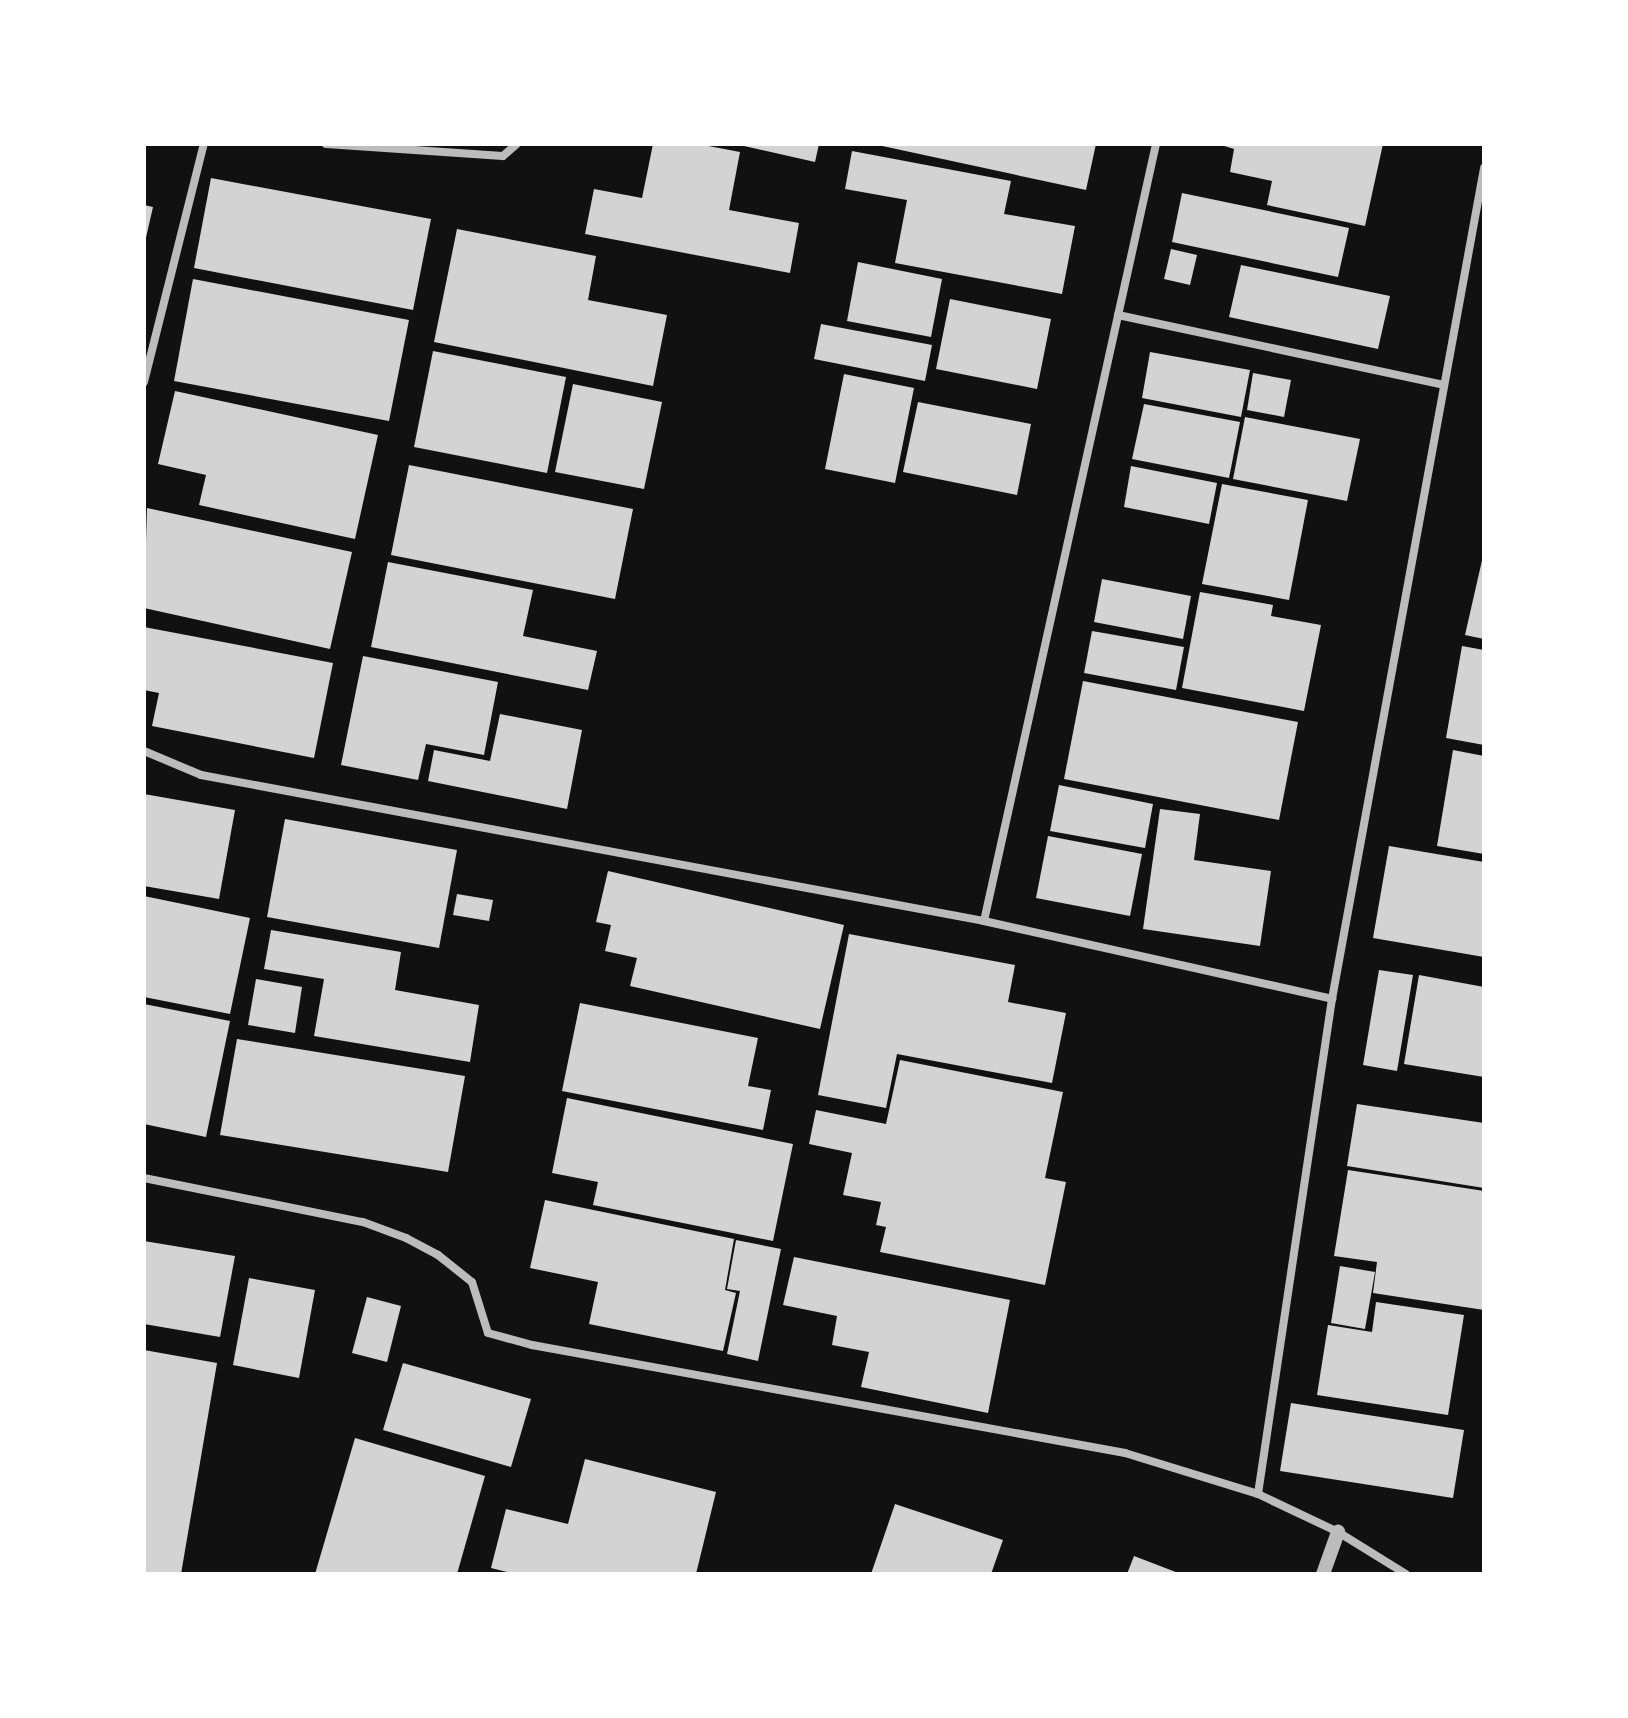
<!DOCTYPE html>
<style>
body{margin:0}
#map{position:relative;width:1628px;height:1718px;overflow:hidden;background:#111;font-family:"Nunito Sans",sans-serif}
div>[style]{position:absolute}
.building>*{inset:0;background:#d3d3d3}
.minor>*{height:8px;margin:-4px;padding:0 4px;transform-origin:4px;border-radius:4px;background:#bcbcbc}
.tertiary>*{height:14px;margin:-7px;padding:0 7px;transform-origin:7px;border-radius:7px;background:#bcbcbc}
span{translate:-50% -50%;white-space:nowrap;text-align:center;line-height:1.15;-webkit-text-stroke:6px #fff;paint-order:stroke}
.frame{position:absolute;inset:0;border:146px solid #fff;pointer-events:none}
</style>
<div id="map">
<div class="building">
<div style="clip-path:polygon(653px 144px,698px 144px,740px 152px,729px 210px,799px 223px,790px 273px,585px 234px,594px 189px,642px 198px)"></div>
<div style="clip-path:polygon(735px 144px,819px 144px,815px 162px)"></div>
<div style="clip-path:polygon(873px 144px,1096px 144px,1086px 190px)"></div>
<div style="clip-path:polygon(1218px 144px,1383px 144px,1365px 226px,1267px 205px,1272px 181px,1230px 172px,1234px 149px)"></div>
<div style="clip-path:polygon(852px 151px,1011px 181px,1004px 214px,1075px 226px,1062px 294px,895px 263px,907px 200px,845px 189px)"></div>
<div style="clip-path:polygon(211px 178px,431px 219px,413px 310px,194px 268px)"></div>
<div style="clip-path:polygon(1182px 193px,1349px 228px,1338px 277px,1172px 242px)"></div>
<div style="clip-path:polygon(144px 205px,153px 207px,145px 242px,144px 242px)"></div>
<div style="clip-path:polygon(457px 229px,596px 256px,588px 300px,667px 315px,653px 386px,434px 342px)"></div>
<div style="clip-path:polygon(1171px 249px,1197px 255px,1190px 285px,1164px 279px)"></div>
<div style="clip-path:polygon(858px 262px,942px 279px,931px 337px,847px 321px)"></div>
<div style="clip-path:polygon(1241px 265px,1390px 296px,1378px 349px,1229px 317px)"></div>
<div style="clip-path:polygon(193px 279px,409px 320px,389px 421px,174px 381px)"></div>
<div style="clip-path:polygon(950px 299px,1051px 319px,1037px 389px,936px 369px)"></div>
<div style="clip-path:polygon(821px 324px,932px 345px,925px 381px,814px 359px)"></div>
<div style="clip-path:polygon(433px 351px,566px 377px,547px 473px,414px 447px)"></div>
<div style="clip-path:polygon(1150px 352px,1250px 370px,1241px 417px,1142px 398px)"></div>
<div style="clip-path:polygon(1253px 373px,1291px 380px,1284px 417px,1247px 410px)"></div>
<div style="clip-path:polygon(844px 374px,914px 388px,895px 483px,825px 469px)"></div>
<div style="clip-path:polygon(573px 384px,662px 402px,644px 489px,555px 472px)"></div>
<div style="clip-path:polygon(175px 391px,378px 435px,355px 539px,199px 505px,206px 475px,158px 464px)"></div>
<div style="clip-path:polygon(918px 402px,1031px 424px,1017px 495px,903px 472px)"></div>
<div style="clip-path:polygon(1144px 404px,1240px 422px,1229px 478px,1132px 459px)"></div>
<div style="clip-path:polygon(1245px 417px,1360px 439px,1347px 501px,1233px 479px)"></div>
<div style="clip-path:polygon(409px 465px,633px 509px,615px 599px,391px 555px)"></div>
<div style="clip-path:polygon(1131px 466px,1217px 483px,1209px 524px,1124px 507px)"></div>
<div style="clip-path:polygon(1222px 484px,1308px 500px,1289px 600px,1202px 584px)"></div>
<div style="clip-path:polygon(147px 508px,352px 552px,330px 649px,144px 608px)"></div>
<div style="clip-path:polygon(1483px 556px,1484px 556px,1484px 639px,1465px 635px)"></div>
<div style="clip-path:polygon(388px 562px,533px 590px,523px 636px,597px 651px,588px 690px,371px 647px)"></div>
<div style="clip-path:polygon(1102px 579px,1191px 596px,1183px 639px,1094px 622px)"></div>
<div style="clip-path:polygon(1200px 592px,1273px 605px,1271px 616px,1321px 625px,1304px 711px,1182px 688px)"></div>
<div style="clip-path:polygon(144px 627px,333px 663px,314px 758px,152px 726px,159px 693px,144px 690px)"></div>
<div style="clip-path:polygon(1092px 631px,1184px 647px,1176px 690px,1084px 673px)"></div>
<div style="clip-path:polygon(1462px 646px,1484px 650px,1484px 745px,1446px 738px)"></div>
<div style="clip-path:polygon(363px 656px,498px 682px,484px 755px,426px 744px,418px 780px,341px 765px)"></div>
<div style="clip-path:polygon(1083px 681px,1298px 722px,1279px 820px,1064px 779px)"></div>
<div style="clip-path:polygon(500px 714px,582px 730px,567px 809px,428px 781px,434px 750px,490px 761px)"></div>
<div style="clip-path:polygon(1453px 750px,1484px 756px,1484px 854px,1437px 846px)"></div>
<div style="clip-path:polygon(1059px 785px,1153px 804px,1145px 848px,1050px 831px)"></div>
<div style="clip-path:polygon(144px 794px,235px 810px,219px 899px,144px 886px)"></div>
<div style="clip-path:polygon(1160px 809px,1200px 814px,1194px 860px,1271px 871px,1260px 946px,1143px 929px)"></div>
<div style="clip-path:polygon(285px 819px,457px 850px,439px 948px,267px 917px)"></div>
<div style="clip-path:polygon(1048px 836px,1142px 854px,1130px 916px,1036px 898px)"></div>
<div style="clip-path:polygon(1389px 846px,1484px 862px,1484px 957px,1373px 938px)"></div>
<div style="clip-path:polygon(608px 871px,844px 925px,820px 1029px,630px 986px,637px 958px,605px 951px,611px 925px,596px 922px)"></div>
<div style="clip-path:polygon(457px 894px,493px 900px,489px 921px,453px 915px)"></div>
<div style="clip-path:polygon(144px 896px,250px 918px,230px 1014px,144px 997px)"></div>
<div style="clip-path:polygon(271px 930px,401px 952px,395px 990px,479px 1005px,470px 1062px,314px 1036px,324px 979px,264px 969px)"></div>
<div style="clip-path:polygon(849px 934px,1015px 965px,1008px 1002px,1066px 1013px,1052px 1083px,897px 1054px,886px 1108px,818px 1095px)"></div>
<div style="clip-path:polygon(1379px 970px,1413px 975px,1397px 1071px,1363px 1065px)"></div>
<div style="clip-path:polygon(1419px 975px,1484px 987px,1484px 1077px,1404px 1064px)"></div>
<div style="clip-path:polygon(256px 979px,302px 987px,295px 1033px,248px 1025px)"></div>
<div style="clip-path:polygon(580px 1003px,758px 1038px,748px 1086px,771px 1090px,763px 1130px,562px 1091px)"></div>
<div style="clip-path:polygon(144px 1004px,230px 1021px,206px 1137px,144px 1124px)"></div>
<div style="clip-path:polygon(237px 1039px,465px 1076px,448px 1172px,220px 1135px)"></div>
<div style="clip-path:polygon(900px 1060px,1063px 1092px,1045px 1178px,1066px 1182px,1045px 1285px,880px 1252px,886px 1227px,876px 1225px,881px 1202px,843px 1195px,852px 1153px,809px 1144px,816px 1110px,886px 1124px)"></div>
<div style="clip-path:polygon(567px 1098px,793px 1144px,773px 1241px,593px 1205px,598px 1182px,552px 1173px)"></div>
<div style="clip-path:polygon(1357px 1104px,1484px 1123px,1484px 1188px,1347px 1166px)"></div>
<div style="clip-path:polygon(1348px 1170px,1484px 1191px,1484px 1310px,1373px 1293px,1377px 1262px,1334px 1256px)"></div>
<div style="clip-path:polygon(545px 1200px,734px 1239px,725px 1290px,736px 1293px,723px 1351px,589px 1324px,598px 1282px,530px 1268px)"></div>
<div style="clip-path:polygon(736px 1240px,781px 1249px,758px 1361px,727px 1354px,740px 1291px,727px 1289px)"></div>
<div style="clip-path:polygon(144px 1241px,235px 1256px,220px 1337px,144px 1324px)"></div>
<div style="clip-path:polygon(794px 1257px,1010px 1300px,988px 1413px,861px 1387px,869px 1352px,832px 1345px,837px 1316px,783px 1305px)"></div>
<div style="clip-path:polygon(1340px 1266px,1375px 1272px,1365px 1329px,1331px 1323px)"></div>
<div style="clip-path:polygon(249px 1278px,315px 1290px,299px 1378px,233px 1365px)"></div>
<div style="clip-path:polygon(367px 1297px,401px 1306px,387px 1362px,352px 1353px)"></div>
<div style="clip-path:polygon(1376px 1302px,1464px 1315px,1448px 1415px,1317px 1395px,1328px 1325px,1372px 1332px)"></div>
<div style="clip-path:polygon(144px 1350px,217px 1363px,181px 1574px,144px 1574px)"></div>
<div style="clip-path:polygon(403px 1363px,531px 1399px,511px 1467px,383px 1430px)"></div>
<div style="clip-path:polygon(1291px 1403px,1464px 1430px,1453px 1498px,1280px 1471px)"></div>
<div style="clip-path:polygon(355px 1438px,485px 1476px,457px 1574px,315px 1574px)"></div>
<div style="clip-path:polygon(585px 1459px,716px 1492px,696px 1574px,515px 1574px,491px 1568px,506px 1509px,568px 1524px)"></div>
<div style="clip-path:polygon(895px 1504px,1003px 1540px,991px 1574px,871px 1574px)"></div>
<div style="clip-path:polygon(1134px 1556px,1181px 1574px,1127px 1574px)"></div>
</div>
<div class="minor">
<div style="left:326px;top:144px;width:177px;rotate:3.9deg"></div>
<div style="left:503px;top:156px;width:18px;rotate:-41deg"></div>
<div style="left:1118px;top:315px;width:333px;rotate:12.1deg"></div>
<div style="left:144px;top:382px;width:245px;rotate:-75.9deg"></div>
<div style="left:144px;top:751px;width:62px;rotate:22.8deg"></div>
<div style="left:201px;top:775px;width:796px;rotate:10.56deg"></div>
<div style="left:984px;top:921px;width:357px;rotate:12.6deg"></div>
<div style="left:984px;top:921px;width:796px;rotate:-77.52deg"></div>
<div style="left:144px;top:1178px;width:223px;rotate:11.4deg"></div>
<div style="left:363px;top:1222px;width:46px;rotate:20.4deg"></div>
<div style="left:406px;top:1238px;width:36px;rotate:28deg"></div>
<div style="left:438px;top:1255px;width:43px;rotate:38.5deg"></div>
<div style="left:472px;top:1282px;width:53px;rotate:72.6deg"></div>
<div style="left:488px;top:1333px;width:46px;rotate:15.3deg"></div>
<div style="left:532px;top:1345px;width:603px;rotate:10.32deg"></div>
<div style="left:1125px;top:1453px;width:139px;rotate:17.1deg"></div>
<div style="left:1258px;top:1494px;width:89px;rotate:25.4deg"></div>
<div style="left:1338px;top:1532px;width:80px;rotate:31.7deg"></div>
<div style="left:1258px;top:1494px;width:501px;rotate:-81.5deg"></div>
<div style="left:1332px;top:999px;width:845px;rotate:-79.63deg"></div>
</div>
<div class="tertiary">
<div style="left:1323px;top:1574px;width:45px;rotate:-70.3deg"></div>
</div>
<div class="frame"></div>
</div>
